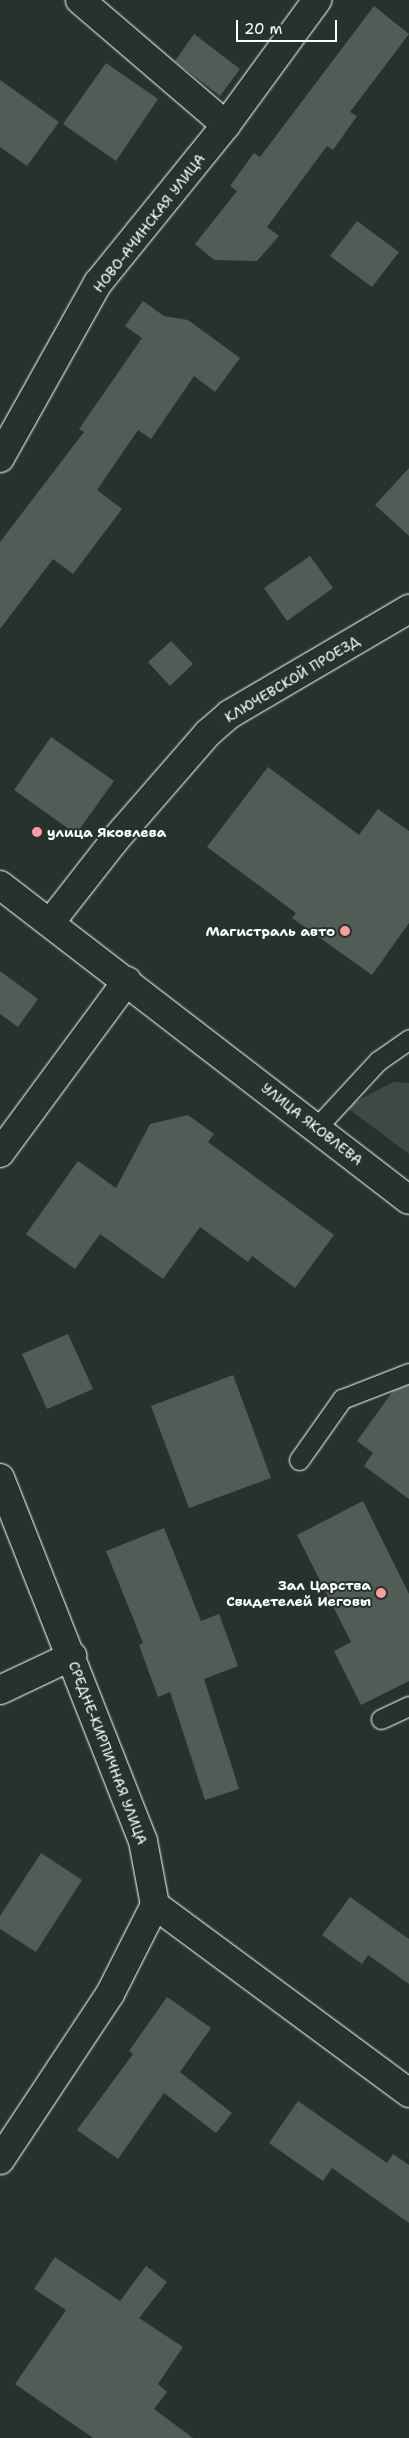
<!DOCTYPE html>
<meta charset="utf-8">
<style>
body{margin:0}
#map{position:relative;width:409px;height:2438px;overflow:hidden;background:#26332d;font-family:"Shantell Sans",sans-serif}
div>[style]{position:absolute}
.green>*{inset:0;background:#3e4944}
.building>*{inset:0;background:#515c57}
.roads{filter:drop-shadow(0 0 1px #fff) drop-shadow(0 0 1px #fff)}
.lane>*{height:19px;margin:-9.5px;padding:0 9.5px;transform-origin:9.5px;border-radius:9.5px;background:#26332d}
.street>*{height:28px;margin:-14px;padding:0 14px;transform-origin:14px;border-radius:14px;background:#26332d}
.secondary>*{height:28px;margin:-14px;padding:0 14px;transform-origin:14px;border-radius:14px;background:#26332d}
.dots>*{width:14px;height:14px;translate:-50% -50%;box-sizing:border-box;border:2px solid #26332d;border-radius:50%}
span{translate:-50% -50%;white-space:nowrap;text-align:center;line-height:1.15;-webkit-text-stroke:4px #26332d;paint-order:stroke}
.street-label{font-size:14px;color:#fff}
.poi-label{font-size:14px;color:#fff;font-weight:700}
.left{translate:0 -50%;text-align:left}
.right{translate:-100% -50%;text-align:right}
.scale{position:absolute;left:236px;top:20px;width:101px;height:22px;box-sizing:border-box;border:2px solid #fff;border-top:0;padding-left:6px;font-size:15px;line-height:18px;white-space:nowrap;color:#fff;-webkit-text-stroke:4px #26332d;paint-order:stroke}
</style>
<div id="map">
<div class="green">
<div style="clip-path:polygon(393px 1082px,409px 1083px,409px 1154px,346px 1107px)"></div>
</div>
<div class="building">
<div style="clip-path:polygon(374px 6px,409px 34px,350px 112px,357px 116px,333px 150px,327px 146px,267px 227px,279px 236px,257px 261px,214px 260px,195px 244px,237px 191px,230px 186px,254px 153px,260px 157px)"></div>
<div style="clip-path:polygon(194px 34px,240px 69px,220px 96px,175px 61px)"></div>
<div style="clip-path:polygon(106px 63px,158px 99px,116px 161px,63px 124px)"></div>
<div style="clip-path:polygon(0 80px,59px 122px,27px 166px,0 147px)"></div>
<div style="clip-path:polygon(357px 221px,399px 252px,372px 287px,330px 256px)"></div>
<div style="clip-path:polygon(143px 301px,164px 316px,188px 320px,240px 358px,215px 392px,194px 376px,151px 439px,138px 430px,97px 490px,122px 509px,73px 574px,53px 559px,0 629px,0 542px,84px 432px,79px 429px,142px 338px,125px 326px)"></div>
<div style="clip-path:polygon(409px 468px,409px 536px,375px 505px)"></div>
<div style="clip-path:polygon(310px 556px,333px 588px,287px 621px,264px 588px)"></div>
<div style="clip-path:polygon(171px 641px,193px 664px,170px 686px,148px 662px)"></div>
<div style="clip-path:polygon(51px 737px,114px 781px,76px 834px,14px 790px)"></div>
<div style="clip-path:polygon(268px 767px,359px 835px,378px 809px,409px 831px,409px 923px,372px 975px,292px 918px,296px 913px,207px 847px)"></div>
<div style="clip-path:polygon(0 971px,38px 999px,18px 1027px,0 1014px)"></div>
<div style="clip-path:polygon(188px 1115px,214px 1134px,208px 1142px,334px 1235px,295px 1288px,252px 1256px,248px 1262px,200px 1227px,163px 1279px,100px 1234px,75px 1269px,26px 1234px,78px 1161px,116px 1188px,150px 1124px)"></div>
<div style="clip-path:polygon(68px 1334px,93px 1389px,47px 1409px,22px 1354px)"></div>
<div style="clip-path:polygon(233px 1375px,271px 1478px,189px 1508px,151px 1406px)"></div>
<div style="clip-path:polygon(409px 1385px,409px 1499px,364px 1466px,373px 1453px,357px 1441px,393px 1391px)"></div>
<div style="clip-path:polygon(363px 1501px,409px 1594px,409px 1681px,361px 1705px,334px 1651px,351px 1642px,297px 1535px)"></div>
<div style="clip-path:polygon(164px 1528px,201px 1621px,219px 1614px,238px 1666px,204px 1679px,239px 1789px,205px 1800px,170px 1692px,158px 1697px,139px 1645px,143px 1643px,106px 1551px)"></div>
<div style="clip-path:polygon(41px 1853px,82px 1880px,36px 1952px,0 1929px,0 1916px)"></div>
<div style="clip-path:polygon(350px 1897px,409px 1939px,409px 1984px,368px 1955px,362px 1964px,322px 1935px)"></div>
<div style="clip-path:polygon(167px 1997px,211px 2028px,180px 2072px,232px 2113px,216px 2133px,164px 2093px,118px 2159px,77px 2130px,133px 2054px,129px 2051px)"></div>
<div style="clip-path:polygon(298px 2101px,387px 2163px,393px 2154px,409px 2165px,409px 2223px,332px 2168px,323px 2181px,269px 2143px)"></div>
<div style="clip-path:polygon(55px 2257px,120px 2301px,146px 2266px,167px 2282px,139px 2318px,183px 2347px,158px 2384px,167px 2392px,154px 2409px,193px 2438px,93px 2438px,15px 2384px,66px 2310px,34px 2289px)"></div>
</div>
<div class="roads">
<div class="lane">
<div style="left:317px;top:1127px;width:90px;rotate:-47.3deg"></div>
<div style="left:378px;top:1061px;width:38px;rotate:-35deg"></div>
<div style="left:299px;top:1460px;width:75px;rotate:-54.8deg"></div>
<div style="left:342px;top:1399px;width:72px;rotate:-21.2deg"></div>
<div style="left:381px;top:1719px;width:31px;rotate:-25deg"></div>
</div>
<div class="street">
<div style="left:80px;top:0;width:192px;rotate:40.6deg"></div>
<div style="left:0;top:458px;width:201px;rotate:-60.8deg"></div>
<div style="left:98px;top:283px;width:203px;rotate:-51deg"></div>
<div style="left:226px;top:125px;width:155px;rotate:-53.9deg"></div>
<div style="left:50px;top:923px;width:104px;rotate:-52deg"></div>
<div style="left:114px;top:841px;width:143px;rotate:-49deg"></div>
<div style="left:208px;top:733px;width:29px;rotate:-41deg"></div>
<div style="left:230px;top:714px;width:208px;rotate:-30.4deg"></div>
<div style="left:0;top:1690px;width:80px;rotate:-25.3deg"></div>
<div style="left:155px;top:1905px;width:316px;rotate:36.5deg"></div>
</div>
<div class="secondary">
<div style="left:0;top:885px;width:516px;rotate:37.6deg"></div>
<div style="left:0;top:1153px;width:214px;rotate:-53.6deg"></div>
<div style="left:0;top:1478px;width:390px;rotate:68.5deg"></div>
<div style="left:143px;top:1841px;width:65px;rotate:79.4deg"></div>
<div style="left:155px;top:1905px;width:100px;rotate:116.8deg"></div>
<div style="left:110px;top:1994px;width:199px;rotate:123.5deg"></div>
</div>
</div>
<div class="dots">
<div style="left:37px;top:832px;background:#ff9aa2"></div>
<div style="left:345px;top:931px;background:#ff9aa2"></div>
<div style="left:381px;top:1593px;background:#ff9aa2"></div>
</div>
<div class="street-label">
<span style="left:149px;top:223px;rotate:-52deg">НОВО-АЧИНСКАЯ УЛИЦА</span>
<span style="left:292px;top:679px;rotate:-31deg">КЛЮЧЕВСКОЙ ПРОЕЗД</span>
<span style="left:312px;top:1124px;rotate:38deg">УЛИЦА ЯКОВЛЕВА</span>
<span style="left:108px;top:1753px;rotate:69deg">СРЕДНЕ-КИРПИЧНАЯ УЛИЦА</span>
</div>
<div class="poi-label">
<span class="left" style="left:47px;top:832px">улица Яковлева</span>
<span class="right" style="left:335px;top:931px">Магистраль авто</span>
<span class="right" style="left:371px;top:1593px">Зал Царства<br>Свидетелей Иеговы</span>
</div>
<div class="scale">20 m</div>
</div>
